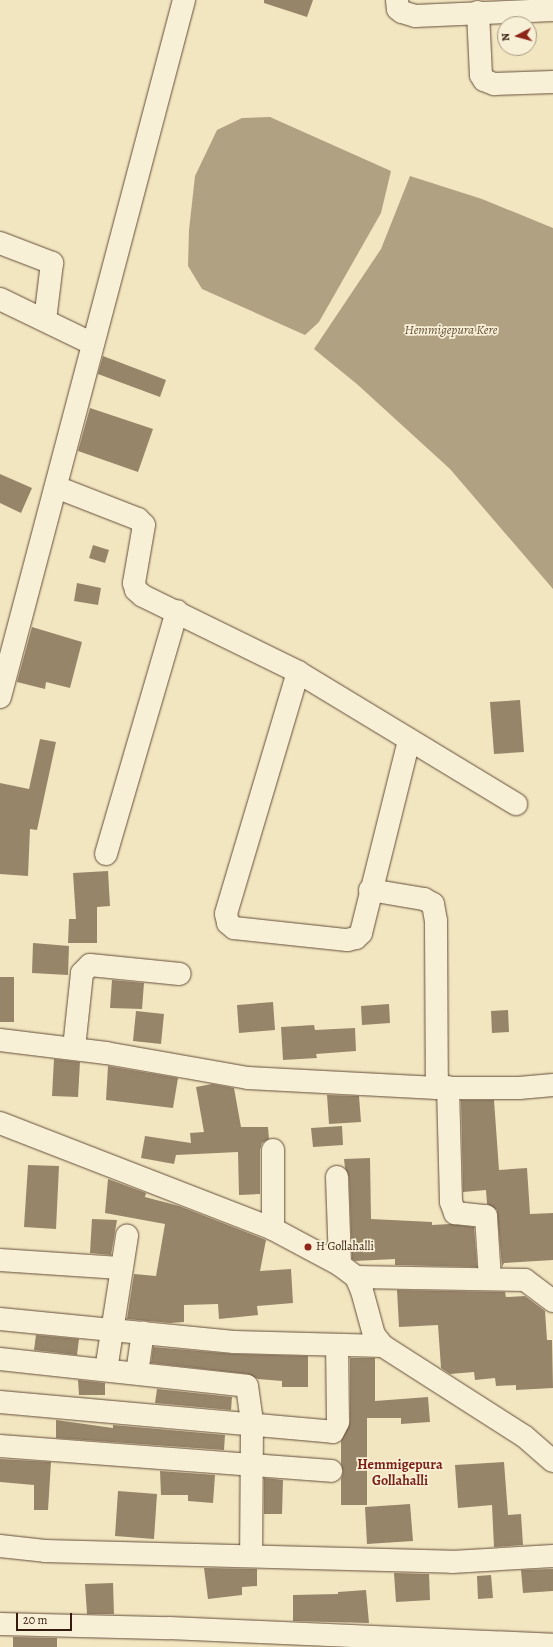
<!DOCTYPE html>
<style>
body{margin:0}
#map{position:relative;width:553px;height:1647px;overflow:hidden;background:#f2e6c0;font-family:Alegreya,serif}
div>[style]{position:absolute}
.water>*{inset:0;background:#b1a183}
.building>*{inset:0;background:#97856a}
.roads{filter:drop-shadow(0 0 1px #644e3a) drop-shadow(0 0 1px #644e3a)}
.minor>*{height:22px;margin:-11px;padding:0 11px;transform-origin:11px;border-radius:11px;background:#f7efd6}
.dots>*{width:11px;height:11px;translate:-50% -50%;box-sizing:border-box;border:2px solid #f7efd6;border-radius:50%}
span{translate:-50% -50%;white-space:nowrap;text-align:center;line-height:1.15;-webkit-text-stroke:3.5px #f7efd6;paint-order:stroke}
.poi-label{font-size:12px;color:#341b0d}
.left{translate:0 -50%;text-align:left}
.water-label{font-size:13px;color:#66513c;font-style:italic}
.quarter-label{font-size:14px;color:#7a1f14;font-weight:700}
.north{position:absolute;left:497px;top:16px;width:40px;height:40px;box-sizing:border-box;background:#f7efd6;border:1px solid #a99a86;border-radius:50%;rotate:264deg;font-size:11px;font-weight:700;line-height:16px;text-align:center;color:#341b0d}
.north::after{content:'';display:block;margin:auto;width:14px;height:18px;background:#8f2418;clip-path:polygon(50% 0,100% 100%,50% 72%,0 100%)}
.scale{position:absolute;left:16px;top:1613px;width:56px;height:18px;box-sizing:border-box;border:2px solid #341b0d;border-top:0;padding-left:5px;font-size:12px;line-height:14px;white-space:nowrap;color:#341b0d;-webkit-text-stroke:3px #f7efd6;paint-order:stroke}
</style>
<div id="map">
<div class="water">
<div style="clip-path:polygon(270px 117px,391px 171px,381px 213px,319px 322px,305px 335px,202px 289px,188px 266px,189px 230px,195px 176px,217px 130px,242px 118px)"></div>
<div style="clip-path:polygon(410px 176px,482px 199px,553px 228px,553px 589px,450px 469px,358px 385px,314px 349px,381px 249px)"></div>
</div>
<div class="building">
<div style="clip-path:polygon(264px 0,313px 0,307px 17px,264px 3px)"></div>
<div style="clip-path:polygon(103px 356px,166px 380px,160px 397px,98px 374px)"></div>
<div style="clip-path:polygon(90px 408px,153px 429px,138px 472px,78px 451px)"></div>
<div style="clip-path:polygon(0 474px,32px 488px,21px 513px,0 503px)"></div>
<div style="clip-path:polygon(93px 545px,109px 550px,105px 563px,89px 558px)"></div>
<div style="clip-path:polygon(77px 583px,101px 588px,98px 605px,74px 601px)"></div>
<div style="clip-path:polygon(32px 627px,82px 642px,70px 688px,46px 682px,45px 689px,17px 682px)"></div>
<div style="clip-path:polygon(520px 700px,524px 752px,494px 754px,490px 702px)"></div>
<div style="clip-path:polygon(40px 739px,56px 742px,37px 830px,30px 829px,28px 876px,0 874px,0 783px,29px 789px)"></div>
<div style="clip-path:polygon(108px 871px,110px 906px,97px 907px,97px 943px,68px 943px,69px 919px,76px 919px,73px 873px)"></div>
<div style="clip-path:polygon(33px 943px,69px 946px,68px 975px,32px 973px)"></div>
<div style="clip-path:polygon(0 977px,14px 977px,14px 1022px,0 1022px)"></div>
<div style="clip-path:polygon(112px 980px,144px 983px,142px 1009px,110px 1008px)"></div>
<div style="clip-path:polygon(273px 1002px,275px 1030px,239px 1033px,237px 1005px)"></div>
<div style="clip-path:polygon(389px 1004px,390px 1023px,362px 1025px,361px 1006px)"></div>
<div style="clip-path:polygon(508px 1010px,509px 1032px,492px 1033px,491px 1011px)"></div>
<div style="clip-path:polygon(136px 1011px,164px 1014px,161px 1044px,133px 1041px)"></div>
<div style="clip-path:polygon(314px 1025px,315px 1030px,355px 1028px,356px 1051px,316px 1054px,317px 1058px,283px 1060px,281px 1027px)"></div>
<div style="clip-path:polygon(54px 1059px,80px 1062px,78px 1097px,52px 1096px)"></div>
<div style="clip-path:polygon(108px 1066px,178px 1078px,173px 1108px,106px 1100px)"></div>
<div style="clip-path:polygon(212px 1084px,234px 1088px,241px 1127px,268px 1127px,269px 1139px,262px 1143px,260px 1150px,260px 1194px,239px 1195px,238px 1152px,176px 1155px,174px 1164px,141px 1158px,145px 1136px,191px 1143px,190px 1133px,204px 1132px,196px 1087px)"></div>
<div style="clip-path:polygon(327px 1095px,359px 1096px,361px 1122px,329px 1124px)"></div>
<div style="clip-path:polygon(461px 1100px,494px 1100px,499px 1170px,527px 1168px,530px 1214px,553px 1213px,553px 1260px,504px 1263px,502px 1267px,497px 1210px,487px 1204px,486px 1190px,463px 1192px)"></div>
<div style="clip-path:polygon(342px 1126px,343px 1145px,313px 1147px,311px 1128px)"></div>
<div style="clip-path:polygon(370px 1158px,371px 1219px,432px 1222px,432px 1225px,450px 1224px,474px 1227px,477px 1267px,395px 1265px,395px 1259px,355px 1261px,352px 1259px,349px 1177px,345px 1168px,344px 1159px)"></div>
<div style="clip-path:polygon(28px 1165px,59px 1166px,56px 1229px,24px 1227px)"></div>
<div style="clip-path:polygon(108px 1179px,146px 1193px,145px 1197px,179px 1206px,266px 1240px,260px 1271px,291px 1269px,293px 1303px,257px 1306px,258px 1315px,219px 1319px,218px 1304px,184px 1305px,184px 1322px,170px 1323px,127px 1319px,134px 1274px,156px 1276px,165px 1224px,105px 1213px)"></div>
<div style="clip-path:polygon(92px 1219px,117px 1220px,111px 1255px,90px 1253px)"></div>
<div style="clip-path:polygon(397px 1290px,505px 1292px,506px 1297px,525px 1296px,545px 1311px,547px 1340px,552px 1340px,553px 1388px,516px 1390px,516px 1385px,496px 1386px,495px 1378px,475px 1380px,474px 1372px,450px 1374px,441px 1368px,438px 1325px,399px 1327px)"></div>
<div style="clip-path:polygon(36px 1335px,79px 1339px,77px 1355px,34px 1350px)"></div>
<div style="clip-path:polygon(153px 1347px,234px 1354px,308px 1356px,308px 1387px,282px 1387px,282px 1381px,258px 1379px,248px 1374px,151px 1363px)"></div>
<div style="clip-path:polygon(350px 1358px,375px 1358px,375px 1401px,428px 1397px,430px 1422px,401px 1424px,401px 1418px,367px 1418px,367px 1505px,341px 1505px,341px 1479px,343px 1472px,341px 1464px,341px 1441px,350px 1422px)"></div>
<div style="clip-path:polygon(78px 1380px,105px 1383px,105px 1395px,79px 1395px)"></div>
<div style="clip-path:polygon(157px 1389px,232px 1397px,231px 1410px,155px 1403px)"></div>
<div style="clip-path:polygon(56px 1420px,113px 1428px,113px 1425px,225px 1435px,224px 1450px,56px 1438px)"></div>
<div style="clip-path:polygon(0 1459px,51px 1462px,48px 1510px,34px 1510px,34px 1485px,0 1482px)"></div>
<div style="clip-path:polygon(504px 1462px,508px 1515px,521px 1514px,523px 1545px,494px 1547px,492px 1505px,458px 1508px,455px 1465px)"></div>
<div style="clip-path:polygon(160px 1471px,215px 1475px,213px 1503px,188px 1501px,188px 1495px,161px 1495px)"></div>
<div style="clip-path:polygon(264px 1478px,283px 1480px,282px 1514px,264px 1514px)"></div>
<div style="clip-path:polygon(118px 1491px,157px 1494px,154px 1539px,115px 1536px)"></div>
<div style="clip-path:polygon(410px 1504px,413px 1541px,367px 1544px,365px 1507px)"></div>
<div style="clip-path:polygon(204px 1568px,257px 1569px,257px 1586px,242px 1587px,242px 1595px,208px 1599px)"></div>
<div style="clip-path:polygon(553px 1569px,553px 1591px,523px 1593px,521px 1570px)"></div>
<div style="clip-path:polygon(394px 1573px,429px 1574px,430px 1600px,396px 1602px)"></div>
<div style="clip-path:polygon(491px 1575px,493px 1598px,478px 1599px,477px 1576px)"></div>
<div style="clip-path:polygon(113px 1583px,114px 1614px,87px 1614px,85px 1584px)"></div>
<div style="clip-path:polygon(366px 1590px,369px 1623px,293px 1621px,293px 1595px,338px 1594px,338px 1592px)"></div>
<div style="clip-path:polygon(13px 1637px,57px 1638px,57px 1647px,13px 1647px)"></div>
</div>
<div class="roads">
<div class="minor">
<div style="left:397px;top:0;width:9px;rotate:84deg"></div>
<div style="left:398px;top:9px;width:5px;rotate:37deg"></div>
<div style="left:402px;top:12px;width:14px;rotate:17deg"></div>
<div style="left:415px;top:16px;width:138px;rotate:-2.5deg"></div>
<div style="left:478px;top:12px;width:63px;rotate:87.3deg"></div>
<div style="left:481px;top:75px;width:6px;rotate:59deg"></div>
<div style="left:484px;top:80px;width:11px;rotate:22deg"></div>
<div style="left:494px;top:84px;width:59px;rotate:-1.9deg"></div>
<div style="left:0;top:243px;width:56px;rotate:21deg"></div>
<div style="left:52px;top:263px;width:57px;rotate:97deg"></div>
<div style="left:0;top:299px;width:103px;rotate:25.8deg"></div>
<div style="left:56px;top:487px;width:88px;rotate:21.3deg"></div>
<div style="left:138px;top:519px;width:8px;rotate:45deg"></div>
<div style="left:144px;top:525px;width:59px;rotate:99.8deg"></div>
<div style="left:134px;top:583px;width:7px;rotate:74deg"></div>
<div style="left:136px;top:590px;width:9px;rotate:41deg"></div>
<div style="left:143px;top:596px;width:173px;rotate:26.1deg"></div>
<div style="left:298px;top:672px;width:255px;rotate:31.2deg"></div>
<div style="left:298px;top:672px;width:252px;rotate:106.6deg"></div>
<div style="left:226px;top:914px;width:9px;rotate:77deg"></div>
<div style="left:228px;top:923px;width:8px;rotate:40deg"></div>
<div style="left:234px;top:928px;width:114px;rotate:6.1deg"></div>
<div style="left:347px;top:940px;width:9px;rotate:-13deg"></div>
<div style="left:356px;top:938px;width:7px;rotate:-45deg"></div>
<div style="left:361px;top:933px;width:199px;rotate:-76deg"></div>
<div style="left:0;top:697px;width:721px;rotate:-75.21deg"></div>
<div style="left:106px;top:854px;width:253px;rotate:-73.7deg"></div>
<div style="left:370px;top:890px;width:55px;rotate:9.5deg"></div>
<div style="left:424px;top:899px;width:10px;rotate:29deg"></div>
<div style="left:433px;top:904px;width:17px;rotate:80deg"></div>
<div style="left:436px;top:921px;width:167px;rotate:89.7deg"></div>
<div style="left:0;top:1040px;width:107px;rotate:7deg"></div>
<div style="left:106px;top:1053px;width:144px;rotate:10deg"></div>
<div style="left:248px;top:1078px;width:189px;rotate:3deg"></div>
<div style="left:437px;top:1088px;width:82px"></div>
<div style="left:519px;top:1088px;width:34px;rotate:-5deg"></div>
<div style="left:74px;top:1048px;width:75px;rotate:-83.9deg"></div>
<div style="left:82px;top:973px;width:11px;rotate:-45deg"></div>
<div style="left:90px;top:965px;width:90px;rotate:5.7deg"></div>
<div style="left:448px;top:1087px;width:115px;rotate:88.5deg"></div>
<div style="left:451px;top:1202px;width:12px;rotate:70deg"></div>
<div style="left:455px;top:1213px;width:31px;rotate:6deg"></div>
<div style="left:486px;top:1216px;width:63px;rotate:86.4deg"></div>
<div style="left:0;top:1123px;width:293px;rotate:21.2deg"></div>
<div style="left:273px;top:1229px;width:76px;rotate:28.2deg"></div>
<div style="left:340px;top:1265px;width:20px;rotate:37deg"></div>
<div style="left:356px;top:1277px;width:15px;rotate:67deg"></div>
<div style="left:362px;top:1291px;width:46px;rotate:74.7deg"></div>
<div style="left:374px;top:1335px;width:14px;rotate:51deg"></div>
<div style="left:383px;top:1346px;width:167px;rotate:32.6deg"></div>
<div style="left:524px;top:1436px;width:38px;rotate:41deg"></div>
<div style="left:273px;top:1150px;width:79px;rotate:90deg"></div>
<div style="left:337px;top:1177px;width:88px;rotate:88deg"></div>
<div style="left:0;top:1260px;width:120px;rotate:3.8deg"></div>
<div style="left:356px;top:1277px;width:169px;rotate:1deg"></div>
<div style="left:525px;top:1280px;width:35px;rotate:37deg"></div>
<div style="left:0;top:1319px;width:235px;rotate:5.6deg"></div>
<div style="left:234px;top:1342px;width:149px;rotate:1.5deg"></div>
<div style="left:0;top:1359px;width:248px;rotate:6.2deg"></div>
<div style="left:247px;top:1386px;width:37px;rotate:82deg"></div>
<div style="left:252px;top:1423px;width:132px;rotate:90.4deg"></div>
<div style="left:106px;top:1370px;width:136px;rotate:-81.1deg"></div>
<div style="left:137px;top:1373px;width:41px;rotate:-81.7deg"></div>
<div style="left:0;top:1402px;width:334px;rotate:5.1deg"></div>
<div style="left:333px;top:1432px;width:11px;rotate:-63deg"></div>
<div style="left:338px;top:1422px;width:77px;rotate:-90.7deg"></div>
<div style="left:0;top:1446px;width:332px;rotate:4.3deg"></div>
<div style="left:0;top:1546px;width:45px;rotate:6.3deg"></div>
<div style="left:45px;top:1551px;width:407px;rotate:1.5deg"></div>
<div style="left:452px;top:1562px;width:101px;rotate:-3.4deg"></div>
<div style="left:0;top:1624px;width:169px;rotate:1.4deg"></div>
<div style="left:169px;top:1628px;width:384px;rotate:2.5deg"></div>
</div>
</div>
<div class="dots">
<div style="left:308px;top:1247px;background:#8f2418"></div>
</div>
<div class="poi-label">
<span class="left" style="left:316px;top:1247px">H Gollahalli</span>
</div>
<div class="water-label">
<span style="left:451px;top:330px">Hemmigepura Kere</span>
</div>
<div class="quarter-label">
<span style="left:400px;top:1473px">Hemmigepura<br>Gollahalli</span>
</div>
<div class="north">N</div>
<div class="scale">20 m</div>
</div>
